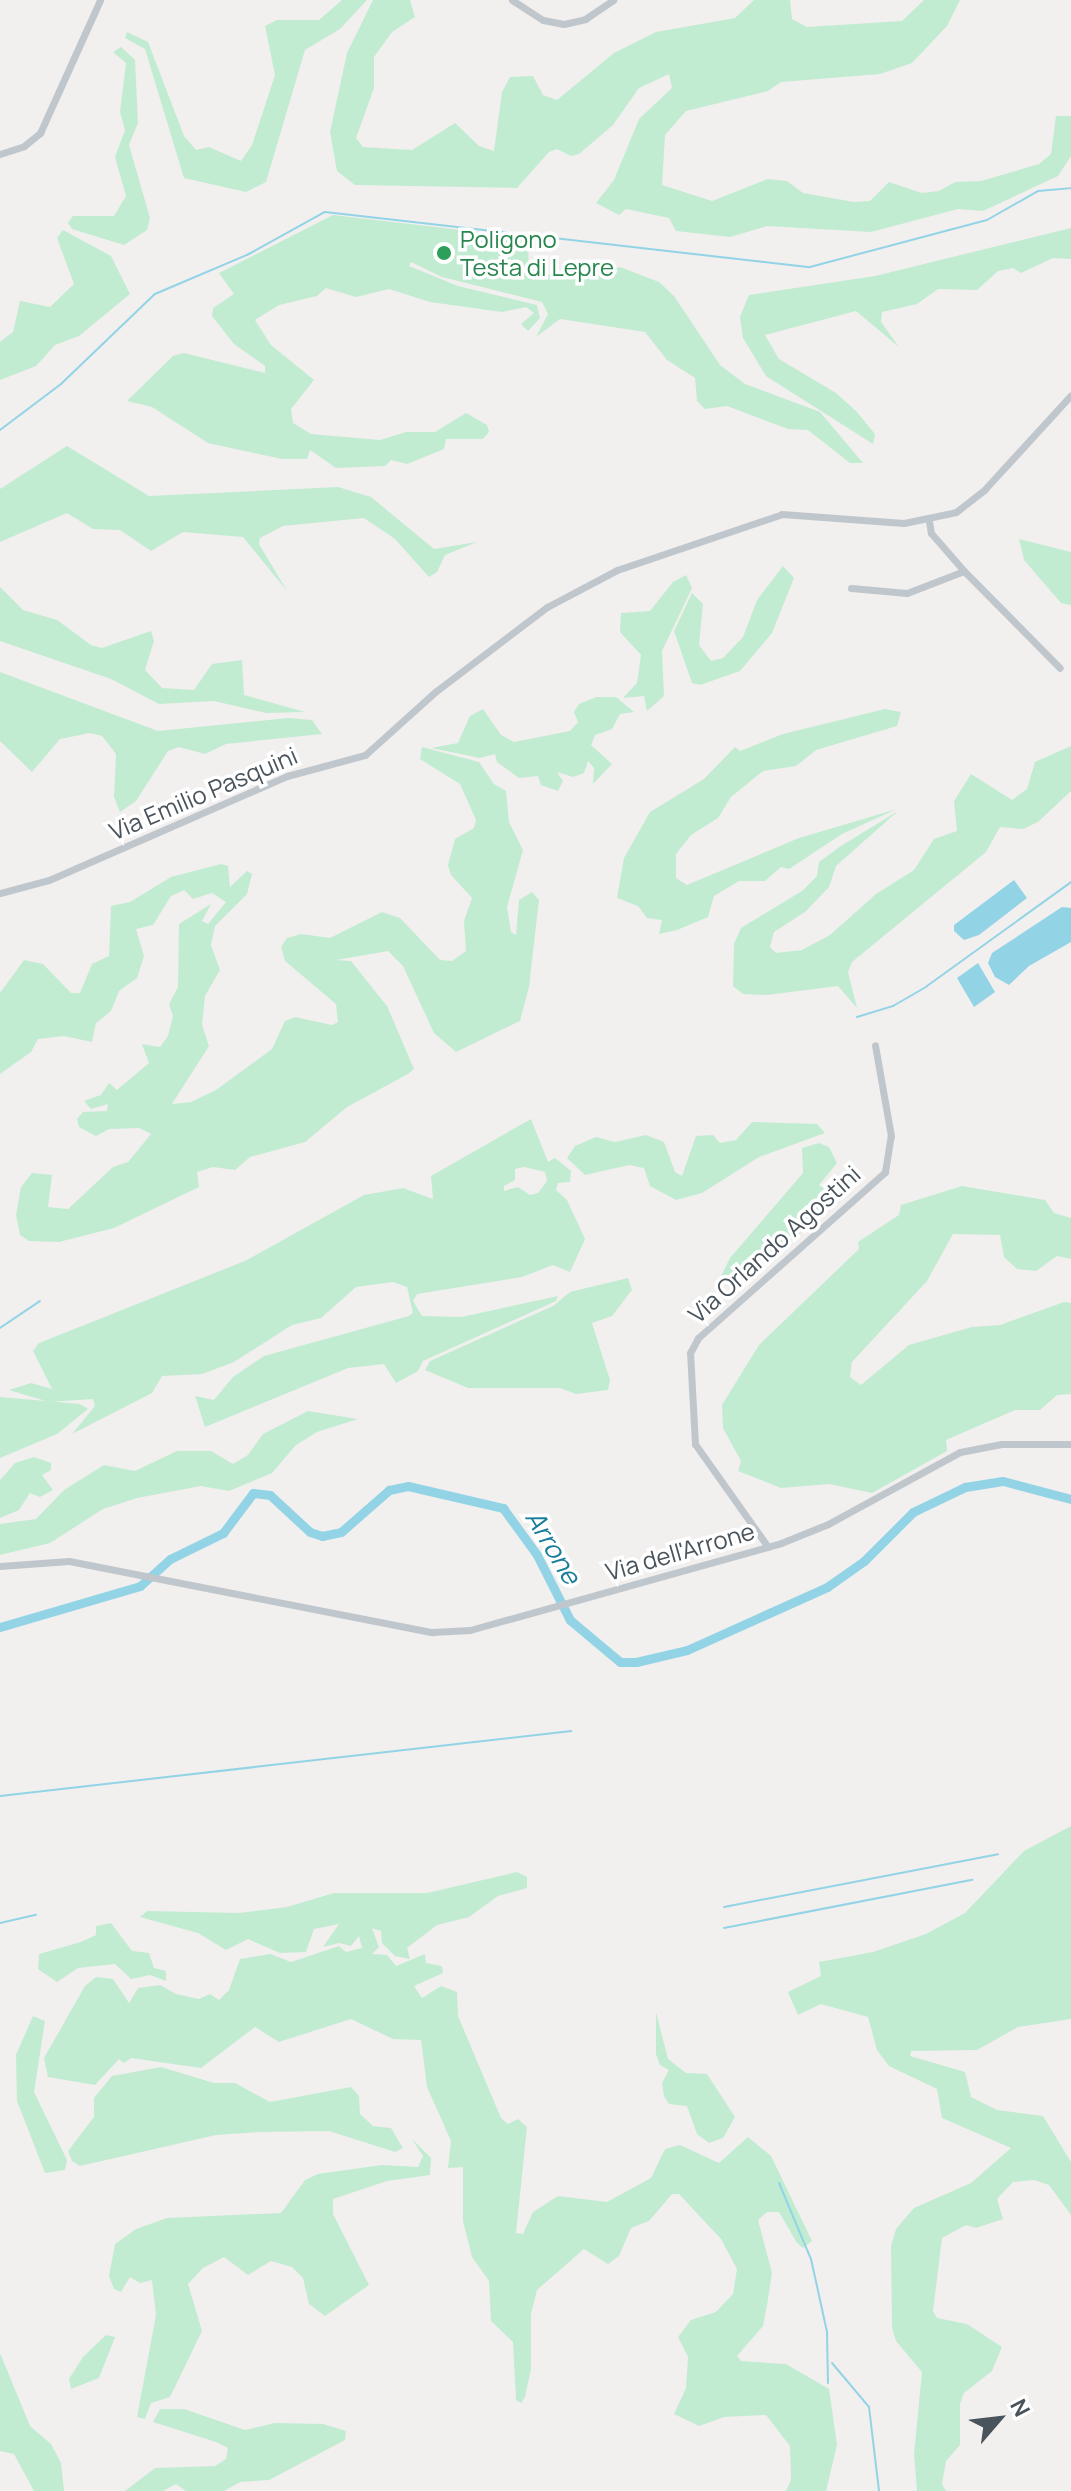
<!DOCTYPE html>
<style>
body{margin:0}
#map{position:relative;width:1071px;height:2491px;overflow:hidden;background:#f2efef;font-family:Manrope,sans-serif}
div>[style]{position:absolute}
.green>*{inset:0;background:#c1ecd2}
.water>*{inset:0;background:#92d4e5}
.stream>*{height:2px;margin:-1px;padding:0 1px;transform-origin:1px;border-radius:1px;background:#92d4e5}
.river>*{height:9px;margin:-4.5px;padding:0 4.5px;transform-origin:4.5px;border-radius:4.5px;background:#92d4e5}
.minor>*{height:7px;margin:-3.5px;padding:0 3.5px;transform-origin:3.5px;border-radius:3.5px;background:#bfc7cd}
.dots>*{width:22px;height:22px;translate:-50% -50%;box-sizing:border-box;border:4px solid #fff;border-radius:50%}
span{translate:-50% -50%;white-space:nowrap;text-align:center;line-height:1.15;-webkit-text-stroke:7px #fff;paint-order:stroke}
.leisure-label{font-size:24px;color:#27864d}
.left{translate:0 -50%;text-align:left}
.street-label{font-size:24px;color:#49535b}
.water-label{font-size:26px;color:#177d99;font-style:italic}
.north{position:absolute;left:959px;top:2379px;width:80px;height:80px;-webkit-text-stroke:6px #fff;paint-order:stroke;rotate:62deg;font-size:22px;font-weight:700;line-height:32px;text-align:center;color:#49535b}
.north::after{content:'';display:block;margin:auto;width:28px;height:36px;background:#49535b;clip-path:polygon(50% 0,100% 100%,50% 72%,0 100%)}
</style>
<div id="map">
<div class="green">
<div style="clip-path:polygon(342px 0,367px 0,340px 29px,305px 50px,266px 182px,246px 192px,184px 178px,145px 49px,125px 38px,127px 32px,148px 42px,184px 136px,196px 150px,209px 147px,241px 161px,252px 145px,275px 75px,265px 26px,277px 20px,319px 20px)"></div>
<div style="clip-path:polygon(373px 0,410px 0,415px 17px,392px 32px,374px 57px,374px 88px,356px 138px,363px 147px,412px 150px,455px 123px,479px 146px,494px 151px,502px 92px,510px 77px,533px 76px,543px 95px,557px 100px,614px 53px,656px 32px,735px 18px,754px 0,790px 0,792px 19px,807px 27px,902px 21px,924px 0,960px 0,947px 26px,912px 63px,880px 74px,781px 82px,768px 91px,686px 111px,665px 135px,662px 185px,712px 201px,768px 179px,787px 181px,803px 193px,854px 202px,870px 201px,889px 182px,922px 193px,939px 191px,955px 182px,981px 181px,1039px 164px,1051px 154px,1056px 116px,1071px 116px,1071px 156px,1058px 176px,983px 211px,958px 209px,871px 232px,767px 226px,730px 237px,676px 231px,669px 218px,626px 209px,619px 215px,596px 203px,614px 180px,639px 119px,672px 88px,669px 74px,639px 88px,613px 125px,579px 154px,571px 156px,557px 149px,549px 152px,517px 188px,355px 185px,337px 171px,330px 132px,347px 53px)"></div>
<div style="clip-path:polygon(121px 47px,135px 60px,138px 123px,129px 145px,150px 218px,147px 230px,124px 245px,72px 229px,68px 223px,73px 216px,114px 216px,126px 196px,115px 157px,125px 130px,120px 112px,126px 63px,113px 52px)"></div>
<div style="clip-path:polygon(333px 215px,529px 238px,528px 268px,563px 279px,620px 267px,659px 282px,674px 296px,720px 365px,745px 384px,820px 412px,863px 463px,850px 463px,808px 430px,788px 429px,727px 406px,705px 409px,697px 401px,695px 378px,667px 360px,645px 332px,560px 319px,536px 337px,548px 314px,542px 302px,442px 277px,411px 262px,409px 266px,458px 286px,537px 305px,540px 318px,528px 331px,521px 324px,534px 313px,526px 307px,502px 312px,430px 302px,389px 289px,356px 297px,326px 288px,317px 296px,279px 305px,255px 320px,271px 345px,314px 380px,291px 409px,293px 423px,311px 434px,380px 440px,406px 432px,435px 432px,466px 413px,487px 425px,489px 432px,483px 439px,446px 439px,444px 449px,407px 464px,391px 460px,385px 466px,336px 468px,310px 450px,307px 459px,282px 459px,208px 443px,152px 407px,127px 401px,173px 356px,184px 353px,265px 373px,265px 366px,234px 344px,212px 316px,213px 308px,234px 294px,219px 273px)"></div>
<div style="clip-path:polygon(1071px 228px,1071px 259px,1053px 258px,1021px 273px,1013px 268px,998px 271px,977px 290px,938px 289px,917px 304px,882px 312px,881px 322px,899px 347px,856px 311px,765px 335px,779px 359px,836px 393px,856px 411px,875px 434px,873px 444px,766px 376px,743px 338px,740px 317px,749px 295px,875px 276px)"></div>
<div style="clip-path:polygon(63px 230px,111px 256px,130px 294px,79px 336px,55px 345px,36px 366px,0 380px,0 342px,13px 332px,20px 301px,50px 307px,74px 284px,57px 238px)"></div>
<div style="clip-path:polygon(67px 446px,149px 496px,338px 487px,371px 497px,434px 549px,477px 542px,445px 555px,437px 572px,429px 577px,395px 539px,364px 518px,283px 526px,260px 538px,259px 544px,287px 591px,243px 537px,183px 532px,151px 551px,120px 530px,93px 529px,67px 513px,0 542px,0 489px)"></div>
<div style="clip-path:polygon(1019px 539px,1071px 552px,1071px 605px,1061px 603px,1024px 560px)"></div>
<div style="clip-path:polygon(783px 566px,794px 578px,772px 633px,740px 671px,700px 685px,692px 683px,674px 631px,692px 593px,703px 604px,699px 645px,711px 661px,723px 658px,743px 637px,757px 600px)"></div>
<div style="clip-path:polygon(686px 575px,692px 588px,662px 651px,664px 696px,647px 711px,644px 696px,623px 698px,637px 683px,641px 655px,620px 632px,621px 613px,650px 611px,673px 582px)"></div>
<div style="clip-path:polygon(0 587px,23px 610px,57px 620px,91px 645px,102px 648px,151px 631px,154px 641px,145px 670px,162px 688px,194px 690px,212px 664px,242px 660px,244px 695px,305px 712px,266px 713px,214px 701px,159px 704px,111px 679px,0 641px)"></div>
<div style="clip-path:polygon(0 672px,158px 731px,288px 718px,312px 720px,322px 734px,226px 744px,205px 754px,179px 747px,168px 751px,136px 801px,120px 812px,114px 797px,116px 754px,102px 736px,90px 733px,60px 739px,32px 772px,0 741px)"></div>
<div style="clip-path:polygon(596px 697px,616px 697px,634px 712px,620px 714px,612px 729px,595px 735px,591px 745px,612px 764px,593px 784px,594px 768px,588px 761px,584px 773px,573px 777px,557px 772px,563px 781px,558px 791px,541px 785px,538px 776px,519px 778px,497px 762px,495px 754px,480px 758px,431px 748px,458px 743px,470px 716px,483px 709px,501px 735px,514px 742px,570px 731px,578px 722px,574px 712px,579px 704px)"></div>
<div style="clip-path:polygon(885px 709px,901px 712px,897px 726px,816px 750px,796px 766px,763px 771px,731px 797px,718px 818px,691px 835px,676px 854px,676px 878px,687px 885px,799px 838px,897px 809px,842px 834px,789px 869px,781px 867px,765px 881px,739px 881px,714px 896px,708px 917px,677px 930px,659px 934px,662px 920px,647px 918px,638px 906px,617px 898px,624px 858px,650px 812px,704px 779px,735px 747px,740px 751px,783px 734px)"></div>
<div style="clip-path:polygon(1071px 746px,1071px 791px,1038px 822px,1023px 829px,1000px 827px,986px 852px,852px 962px,848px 972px,857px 1008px,838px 986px,767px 995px,743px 994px,733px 986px,734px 944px,741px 928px,802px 891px,817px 876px,819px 862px,841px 846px,898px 811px,836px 866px,829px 887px,805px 912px,774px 932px,770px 947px,776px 953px,802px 950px,830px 935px,876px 894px,914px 870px,934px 839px,957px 831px,954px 801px,971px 774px,1012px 800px,1027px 789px,1035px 762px)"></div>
<div style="clip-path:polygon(422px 747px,479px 762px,494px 784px,506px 791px,509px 822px,523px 850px,507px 907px,511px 932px,516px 935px,519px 900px,532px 892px,539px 900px,529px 987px,520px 1021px,456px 1052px,434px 1033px,403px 966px,388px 951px,336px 960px,351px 961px,387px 1006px,414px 1069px,408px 1074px,347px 1107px,305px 1142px,250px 1157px,235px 1170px,213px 1167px,197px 1172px,199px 1187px,114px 1228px,59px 1242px,29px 1241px,20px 1235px,16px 1215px,21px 1187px,32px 1173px,52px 1175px,48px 1207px,68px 1209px,113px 1167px,128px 1162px,151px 1134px,139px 1128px,109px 1129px,96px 1136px,79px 1127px,77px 1119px,83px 1112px,107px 1111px,108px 1104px,91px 1109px,84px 1101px,101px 1095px,109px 1083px,117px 1090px,149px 1063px,142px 1044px,160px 1047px,168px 1036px,173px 1016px,169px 1004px,178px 987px,179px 924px,211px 904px,202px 921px,208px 924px,226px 902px,212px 893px,193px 899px,184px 890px,171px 896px,153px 925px,136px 929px,144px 956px,137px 978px,119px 991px,111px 1011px,96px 1023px,92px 1042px,64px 1036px,38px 1039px,31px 1052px,0 1074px,0 993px,24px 960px,43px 964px,71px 993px,80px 993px,92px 964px,109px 956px,111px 906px,130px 902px,171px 877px,221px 864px,228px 866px,230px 887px,247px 871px,252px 874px,247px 894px,215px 926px,211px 945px,220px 970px,205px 996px,202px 1025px,209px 1046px,172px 1104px,191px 1102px,216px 1090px,272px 1049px,285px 1021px,295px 1017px,332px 1025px,338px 1022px,336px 1004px,285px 961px,281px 947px,287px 938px,301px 934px,330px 938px,382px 912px,400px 918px,440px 960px,452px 961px,466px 951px,464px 921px,472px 898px,451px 875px,448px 865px,455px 839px,474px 828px,476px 820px,460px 784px,420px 759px)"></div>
<div style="clip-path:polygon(evenodd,531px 1119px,548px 1162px,555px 1158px,571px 1171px,570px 1182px,558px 1183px,556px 1190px,567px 1200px,585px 1239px,570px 1272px,553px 1265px,522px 1277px,417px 1294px,413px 1301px,422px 1316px,461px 1317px,558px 1296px,556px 1301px,423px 1361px,418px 1371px,396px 1383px,384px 1364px,348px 1368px,205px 1427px,195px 1396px,214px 1400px,233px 1377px,264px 1356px,409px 1316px,413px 1313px,407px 1287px,393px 1282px,356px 1287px,321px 1318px,292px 1325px,234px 1362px,202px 1374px,162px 1376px,152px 1393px,72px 1434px,95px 1406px,93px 1399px,49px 1402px,9px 1390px,31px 1383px,52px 1389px,33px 1351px,39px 1343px,245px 1261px,364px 1195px,403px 1188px,433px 1199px,431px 1176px,531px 1119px,524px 1167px,545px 1172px,547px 1181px,538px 1193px,530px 1195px,518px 1187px,504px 1191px,504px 1186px,515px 1180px,515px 1169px,524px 1167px)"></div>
<div style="clip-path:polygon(752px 1122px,817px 1124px,825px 1133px,759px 1157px,702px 1193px,676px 1200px,650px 1186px,644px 1168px,629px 1165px,585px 1175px,567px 1158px,575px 1146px,596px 1137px,615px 1142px,646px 1135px,664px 1142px,675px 1172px,682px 1176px,696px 1136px,713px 1135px,720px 1143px,736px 1140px)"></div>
<div style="clip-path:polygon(819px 1143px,829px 1147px,837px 1163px,819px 1185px,826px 1190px,855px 1172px,854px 1179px,782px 1251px,716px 1286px,730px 1258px,803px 1173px,802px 1148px)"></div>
<div style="clip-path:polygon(962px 1186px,1045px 1200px,1054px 1213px,1071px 1218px,1071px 1259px,1057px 1256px,1036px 1271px,1017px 1269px,1004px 1257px,1000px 1235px,953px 1234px,927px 1281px,852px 1362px,850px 1377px,861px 1385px,909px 1345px,972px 1327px,1000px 1325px,1064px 1302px,1071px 1303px,1071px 1394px,1057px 1395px,1040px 1410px,1015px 1410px,946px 1440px,947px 1451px,872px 1493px,829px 1484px,781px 1488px,738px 1471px,741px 1461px,723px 1428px,722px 1405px,759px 1345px,859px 1249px,858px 1242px,899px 1215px,901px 1205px)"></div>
<div style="clip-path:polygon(628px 1278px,632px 1290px,612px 1316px,592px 1323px,610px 1380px,608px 1390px,576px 1394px,560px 1388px,468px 1388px,425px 1370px,430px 1361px,553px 1306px,570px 1292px)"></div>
<div style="clip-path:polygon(0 1397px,80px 1404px,88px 1409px,57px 1434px,0 1458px)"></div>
<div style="clip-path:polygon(308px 1411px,358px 1419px,317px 1432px,296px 1445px,272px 1473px,229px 1491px,201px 1486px,137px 1498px,103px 1509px,50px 1543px,0 1555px,0 1524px,36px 1519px,64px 1490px,104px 1465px,135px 1471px,177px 1451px,211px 1451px,233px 1464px,248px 1455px,263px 1434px)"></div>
<div style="clip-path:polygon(34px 1457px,51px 1463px,51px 1470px,42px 1475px,53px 1490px,40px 1497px,30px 1493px,19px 1510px,0 1518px,0 1480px,15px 1463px)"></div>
<div style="clip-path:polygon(1071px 1826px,1071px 2019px,1018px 2027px,977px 2050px,911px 2051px,910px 2056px,965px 2072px,971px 2097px,997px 2110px,1043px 2116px,1071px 2162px,1071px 2215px,1049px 2185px,1034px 2180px,1013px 2182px,997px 2199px,1003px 2219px,976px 2228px,966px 2225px,942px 2238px,933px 2311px,937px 2318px,967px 2324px,1002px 2347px,992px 2371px,964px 2393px,960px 2404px,960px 2445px,946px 2461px,942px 2484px,946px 2491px,917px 2491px,914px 2454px,922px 2372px,896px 2341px,892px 2328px,891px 2246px,896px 2229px,914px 2208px,971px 2183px,1011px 2148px,942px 2118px,937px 2089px,889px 2066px,877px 2050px,868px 2017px,821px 2004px,798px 2015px,788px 1992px,821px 1976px,819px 1962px,873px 1952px,926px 1934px,965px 1913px,1024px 1851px)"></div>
<div style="clip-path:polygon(517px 1872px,527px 1877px,527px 1888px,498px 1896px,469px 1917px,437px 1925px,407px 1948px,410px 1959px,395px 1956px,382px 1943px,381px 1931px,372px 1928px,379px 1947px,372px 1954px,387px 1955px,396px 1966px,425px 1954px,426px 1963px,442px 1966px,443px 1973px,414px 1986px,422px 1998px,441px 1986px,457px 1992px,458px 2016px,501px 2118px,508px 2124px,518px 2119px,527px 2127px,516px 2233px,523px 2234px,533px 2212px,558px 2196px,607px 2202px,651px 2178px,665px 2149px,680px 2145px,719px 2163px,748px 2137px,771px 2156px,812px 2241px,803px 2248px,797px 2243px,779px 2212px,767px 2212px,758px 2220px,772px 2273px,767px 2305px,763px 2326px,737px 2356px,741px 2361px,786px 2364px,829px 2389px,837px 2445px,826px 2491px,786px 2491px,791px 2480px,790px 2446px,766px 2415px,724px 2417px,699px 2426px,674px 2414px,686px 2388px,688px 2357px,678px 2337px,691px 2320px,716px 2312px,733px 2294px,737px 2269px,721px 2239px,679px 2194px,672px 2194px,649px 2221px,631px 2228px,619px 2256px,608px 2264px,584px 2249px,537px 2290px,531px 2314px,531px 2369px,525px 2397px,521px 2403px,516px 2400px,513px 2342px,491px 2321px,489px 2281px,472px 2257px,463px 2221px,463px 2167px,448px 2168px,451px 2141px,427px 2087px,421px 2040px,393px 2039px,351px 2019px,279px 2042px,255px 2027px,201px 2068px,131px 2058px,124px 2063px,119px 2059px,95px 2085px,48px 2077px,44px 2058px,85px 1986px,96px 1977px,113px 1979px,129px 2003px,138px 1988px,160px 1985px,176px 1994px,199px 1999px,210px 1994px,219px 2000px,229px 1990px,240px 1959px,270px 1954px,291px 1962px,339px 1946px,346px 1952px,362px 1948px,359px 1936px,351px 1946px,339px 1943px,323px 1947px,339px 1924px,314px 1929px,306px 1952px,280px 1953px,248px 1939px,226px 1950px,198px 1933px,140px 1917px,147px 1911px,239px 1913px,287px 1907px,334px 1893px,427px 1893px)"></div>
<div style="clip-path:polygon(111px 1923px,132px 1951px,149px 1953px,154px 1968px,166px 1971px,166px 1981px,150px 1975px,131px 1979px,115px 1964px,78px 1968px,57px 1982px,38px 1969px,39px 1954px,81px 1942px,96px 1935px,96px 1926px)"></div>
<div style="clip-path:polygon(656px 2012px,668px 2059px,686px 2073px,707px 2074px,735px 2117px,723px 2138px,709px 2143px,697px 2134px,687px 2106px,669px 2104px,664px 2096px,662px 2083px,669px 2070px,660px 2065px,656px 2054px)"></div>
<div style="clip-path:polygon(33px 2016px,45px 2021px,34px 2092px,67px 2160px,65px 2170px,45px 2173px,17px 2101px,16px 2055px)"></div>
<div style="clip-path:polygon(161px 2067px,214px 2083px,235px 2083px,270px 2102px,351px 2087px,359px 2096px,360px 2114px,373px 2126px,391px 2128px,403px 2148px,395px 2152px,329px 2131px,260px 2132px,216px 2135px,80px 2166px,72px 2161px,68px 2151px,94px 2117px,94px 2098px,112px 2076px)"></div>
<div style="clip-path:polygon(412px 2139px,431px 2158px,430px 2175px,387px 2181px,333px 2199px,333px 2214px,369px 2285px,325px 2316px,309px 2304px,303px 2278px,292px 2267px,271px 2261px,248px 2275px,224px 2257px,203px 2268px,188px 2284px,202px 2331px,170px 2397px,151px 2403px,145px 2419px,137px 2417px,156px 2315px,152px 2280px,140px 2283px,130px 2277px,121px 2292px,114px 2289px,109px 2276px,115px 2244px,136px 2229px,167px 2218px,281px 2213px,305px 2180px,318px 2174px,382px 2165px,418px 2167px,423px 2156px)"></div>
<div style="clip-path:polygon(106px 2335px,115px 2337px,99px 2378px,71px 2389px,69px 2379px,83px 2357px)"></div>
<div style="clip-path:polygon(0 2353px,30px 2426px,51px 2444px,61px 2463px,64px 2491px,34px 2491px,14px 2454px,0 2451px)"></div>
<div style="clip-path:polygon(160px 2409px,184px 2409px,245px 2430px,275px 2423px,323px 2424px,346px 2431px,345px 2440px,269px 2480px,240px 2482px,224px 2491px,186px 2491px,176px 2484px,163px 2491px,125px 2491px,155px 2468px,215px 2466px,226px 2459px,228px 2448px,216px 2442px,153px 2422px)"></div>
</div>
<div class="water">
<div style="clip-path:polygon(1014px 880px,1027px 898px,979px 935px,964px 940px,954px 931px,954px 925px)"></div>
<div style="clip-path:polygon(1062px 907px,1071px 908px,1071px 942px,1029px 966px,1009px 985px,995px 977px,988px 963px,992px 953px)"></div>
<div style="clip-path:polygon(978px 963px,995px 992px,974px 1007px,957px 978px)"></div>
</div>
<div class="stream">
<div style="left:0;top:430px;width:76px;rotate:-37deg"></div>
<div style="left:61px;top:384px;width:130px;rotate:-43.8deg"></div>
<div style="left:155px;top:294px;width:100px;rotate:-23deg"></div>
<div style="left:247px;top:255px;width:89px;rotate:-28.9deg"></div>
<div style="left:325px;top:212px;width:488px;rotate:6.5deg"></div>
<div style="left:810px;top:267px;width:183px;rotate:-14.9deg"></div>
<div style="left:987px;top:220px;width:59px;rotate:-29.6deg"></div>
<div style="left:1038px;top:191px;width:33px;rotate:-5deg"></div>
<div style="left:857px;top:1017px;width:38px;rotate:-17deg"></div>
<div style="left:893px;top:1006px;width:39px;rotate:-30deg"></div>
<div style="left:927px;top:986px;width:178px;rotate:-35.8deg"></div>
<div style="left:0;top:1328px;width:48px;rotate:-34deg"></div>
<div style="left:0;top:1796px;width:575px;rotate:-6.49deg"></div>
<div style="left:724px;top:1907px;width:279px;rotate:-10.9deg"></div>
<div style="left:0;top:1923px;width:37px;rotate:-13deg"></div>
<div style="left:724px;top:1928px;width:253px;rotate:-11deg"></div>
<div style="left:779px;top:2183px;width:82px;rotate:67.2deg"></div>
<div style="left:811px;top:2259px;width:75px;rotate:77.6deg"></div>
<div style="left:827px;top:2332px;width:51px;rotate:88.9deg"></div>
<div style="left:832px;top:2363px;width:57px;rotate:49.9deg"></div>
<div style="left:869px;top:2407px;width:85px;rotate:83.2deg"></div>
</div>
<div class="river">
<div style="left:0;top:1627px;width:146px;rotate:-16.3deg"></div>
<div style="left:140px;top:1586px;width:40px;rotate:-42deg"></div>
<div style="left:170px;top:1559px;width:59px;rotate:-26.1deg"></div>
<div style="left:223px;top:1533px;width:50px;rotate:-53.1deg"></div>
<div style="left:253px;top:1493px;width:17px;rotate:7deg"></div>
<div style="left:270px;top:1495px;width:54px;rotate:42.8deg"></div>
<div style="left:310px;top:1532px;width:13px;rotate:18deg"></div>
<div style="left:322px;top:1536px;width:19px;rotate:-12deg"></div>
<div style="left:341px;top:1532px;width:64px;rotate:-41.2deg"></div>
<div style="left:389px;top:1490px;width:19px;rotate:-12deg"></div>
<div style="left:408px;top:1486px;width:98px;rotate:13deg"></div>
<div style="left:503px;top:1508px;width:58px;rotate:54.1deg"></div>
<div style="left:537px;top:1555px;width:73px;rotate:63.1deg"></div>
<div style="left:570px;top:1620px;width:65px;rotate:40deg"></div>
<div style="left:620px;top:1662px;width:16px"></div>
<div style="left:636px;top:1662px;width:52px;rotate:-13.2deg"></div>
<div style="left:687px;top:1650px;width:154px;rotate:-24.2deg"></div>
<div style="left:827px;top:1587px;width:45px;rotate:-35.1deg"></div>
<div style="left:864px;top:1561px;width:69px;rotate:-45deg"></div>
<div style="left:913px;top:1512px;width:58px;rotate:-25.7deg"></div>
<div style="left:965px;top:1487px;width:38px;rotate:-9deg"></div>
<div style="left:1003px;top:1481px;width:70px;rotate:14.8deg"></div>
</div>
<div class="minor">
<div style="left:512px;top:0;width:37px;rotate:33deg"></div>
<div style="left:543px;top:20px;width:21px;rotate:11deg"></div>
<div style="left:564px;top:24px;width:22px;rotate:-13deg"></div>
<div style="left:585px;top:19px;width:34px;rotate:-34deg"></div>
<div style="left:0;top:154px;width:25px;rotate:-18deg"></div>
<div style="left:24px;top:146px;width:21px;rotate:-39deg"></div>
<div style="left:40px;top:133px;width:146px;rotate:-65.7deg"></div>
<div style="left:929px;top:521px;width:12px;rotate:81deg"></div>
<div style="left:931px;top:533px;width:50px;rotate:49deg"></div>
<div style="left:964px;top:571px;width:136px;rotate:45.3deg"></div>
<div style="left:851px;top:588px;width:56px;rotate:5.1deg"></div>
<div style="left:907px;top:593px;width:61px;rotate:-21.1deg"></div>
<div style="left:0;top:893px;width:51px;rotate:-14.9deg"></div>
<div style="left:49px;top:880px;width:260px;rotate:-23.6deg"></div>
<div style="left:287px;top:776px;width:81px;rotate:-15.1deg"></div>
<div style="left:365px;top:755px;width:94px;rotate:-42deg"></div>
<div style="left:435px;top:692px;width:141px;rotate:-37.2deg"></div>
<div style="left:547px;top:607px;width:79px;rotate:-27.9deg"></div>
<div style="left:617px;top:570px;width:174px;rotate:-18.7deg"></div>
<div style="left:782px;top:514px;width:122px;rotate:4.2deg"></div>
<div style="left:904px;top:523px;width:53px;rotate:-11.9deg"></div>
<div style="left:956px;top:512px;width:37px;rotate:-38deg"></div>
<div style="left:985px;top:489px;width:127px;rotate:-47.5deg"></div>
<div style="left:768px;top:1547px;width:126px;rotate:-125.3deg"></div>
<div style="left:695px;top:1444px;width:91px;rotate:-93.1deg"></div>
<div style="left:690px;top:1353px;width:17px;rotate:-62deg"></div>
<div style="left:698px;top:1338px;width:250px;rotate:-41.6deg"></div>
<div style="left:885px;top:1172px;width:36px;rotate:-81deg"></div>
<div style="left:891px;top:1136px;width:92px;rotate:-100deg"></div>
<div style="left:0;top:1566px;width:69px;rotate:-4.1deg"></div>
<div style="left:69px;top:1561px;width:370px;rotate:11.1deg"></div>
<div style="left:432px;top:1632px;width:38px;rotate:-3deg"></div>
<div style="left:470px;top:1630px;width:323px;rotate:-15.6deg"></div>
<div style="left:781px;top:1543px;width:51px;rotate:-22deg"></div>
<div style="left:828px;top:1524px;width:150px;rotate:-28.6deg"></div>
<div style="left:960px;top:1452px;width:42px;rotate:-11deg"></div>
<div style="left:1001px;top:1444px;width:70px"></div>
</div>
<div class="dots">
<div style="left:444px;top:253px;background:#2e9e5b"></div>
</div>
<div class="leisure-label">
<span class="left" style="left:460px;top:253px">Poligono<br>Testa di Lepre</span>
</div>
<div class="street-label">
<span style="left:203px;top:793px;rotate:-23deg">Via Emilio Pasquini</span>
<span style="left:774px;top:1244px;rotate:-42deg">Via Orlando Agostini</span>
<span style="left:680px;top:1551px;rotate:-16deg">Via dell'Arrone</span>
</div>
<div class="water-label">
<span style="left:553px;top:1547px;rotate:59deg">Arrone</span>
</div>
<div class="north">N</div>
</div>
